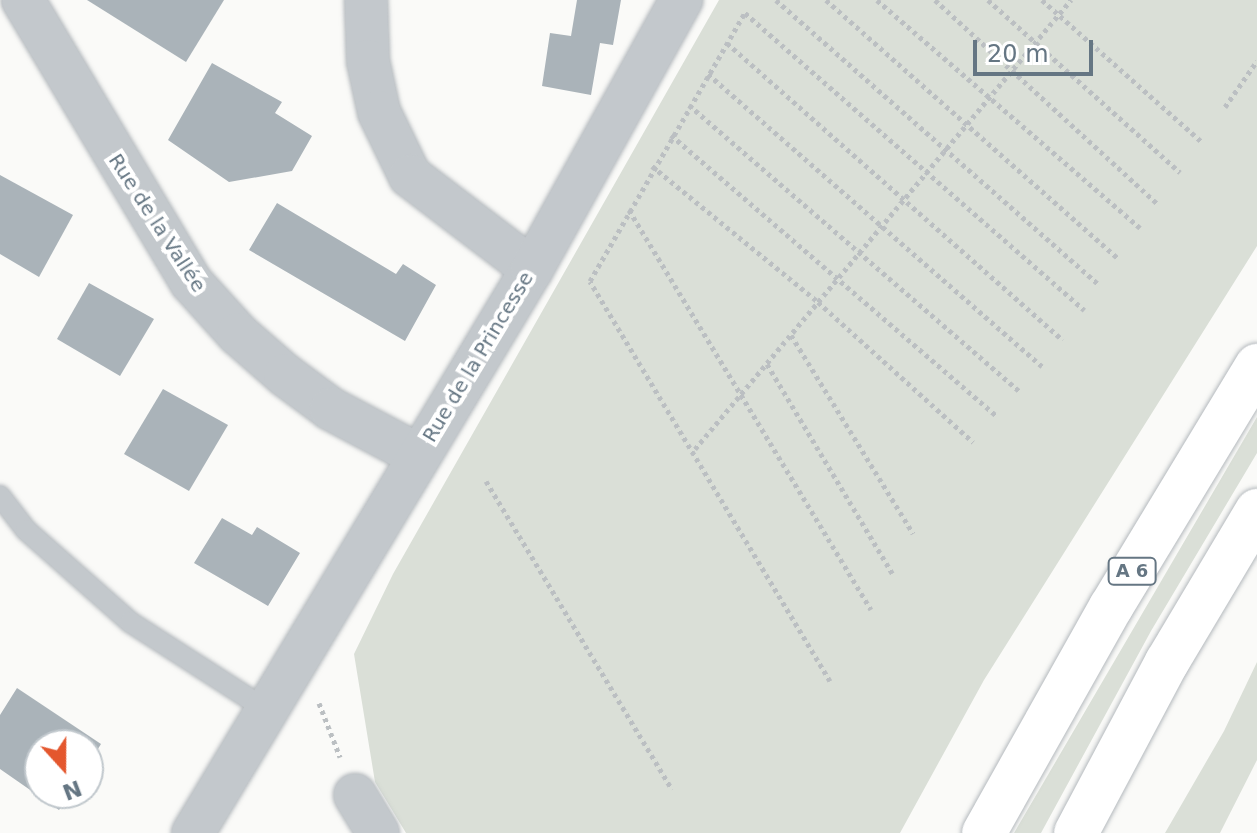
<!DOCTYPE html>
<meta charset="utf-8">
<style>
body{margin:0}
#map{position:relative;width:1257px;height:833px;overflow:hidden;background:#fafaf8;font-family:"DejaVu Sans",sans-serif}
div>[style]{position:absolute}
.green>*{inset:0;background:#dadfd7}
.building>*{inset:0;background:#aab3b9}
.path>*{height:5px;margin-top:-2.5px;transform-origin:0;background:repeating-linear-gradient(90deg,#bbbfc2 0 4px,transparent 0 8px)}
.roads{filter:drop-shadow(0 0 2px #b4b9bd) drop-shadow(0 0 2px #b4b9bd)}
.service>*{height:20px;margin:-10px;padding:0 10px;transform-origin:10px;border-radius:10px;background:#c3c8cc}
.minor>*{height:42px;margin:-21px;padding:0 21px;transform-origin:21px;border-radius:21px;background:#c3c8cc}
.motorway>*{height:44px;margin:-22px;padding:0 22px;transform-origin:22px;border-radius:22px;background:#fff}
span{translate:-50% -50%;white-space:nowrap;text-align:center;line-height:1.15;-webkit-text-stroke:8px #fff;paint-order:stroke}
.shield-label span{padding:2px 6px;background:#fff;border:2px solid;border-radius:6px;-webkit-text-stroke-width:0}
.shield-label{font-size:18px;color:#657683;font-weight:700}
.street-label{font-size:20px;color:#657683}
.north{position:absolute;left:24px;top:729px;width:80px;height:80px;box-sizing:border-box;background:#fff;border:2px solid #c1c8cd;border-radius:50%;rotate:159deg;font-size:22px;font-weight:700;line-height:32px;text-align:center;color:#657683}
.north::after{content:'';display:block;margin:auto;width:28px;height:36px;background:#e4572e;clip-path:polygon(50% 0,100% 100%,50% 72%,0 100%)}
.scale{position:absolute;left:973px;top:40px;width:120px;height:36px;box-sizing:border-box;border:4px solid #657683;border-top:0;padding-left:10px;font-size:24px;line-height:28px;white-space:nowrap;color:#657683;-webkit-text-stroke:6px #fff;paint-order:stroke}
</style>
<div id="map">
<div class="green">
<div style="clip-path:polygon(719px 0,1257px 0,1257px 246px,984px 680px,900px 833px,406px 833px,375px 782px,354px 654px,393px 574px)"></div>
<div style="clip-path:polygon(1257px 417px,1257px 453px,1151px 631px,1041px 833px,1014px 833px)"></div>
<div style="clip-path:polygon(1257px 662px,1257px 760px,1220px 833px,1165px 833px,1224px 731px)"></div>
</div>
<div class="building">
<div style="clip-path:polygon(87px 0,224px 0,186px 62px)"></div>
<div style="clip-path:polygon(577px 0,621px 0,613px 45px,600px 43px,591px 95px,542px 86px,550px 33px,571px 36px)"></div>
<div style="clip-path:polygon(212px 63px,282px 102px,275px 113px,312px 136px,292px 171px,229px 182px,168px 140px)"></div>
<div style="clip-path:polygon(0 175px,73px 215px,39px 277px,0 254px)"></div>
<div style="clip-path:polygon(277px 203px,396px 274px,403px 264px,436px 285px,405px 341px,249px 250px)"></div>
<div style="clip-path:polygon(89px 283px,154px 319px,120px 376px,57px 339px)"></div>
<div style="clip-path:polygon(163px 389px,228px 425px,189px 491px,124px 454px)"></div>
<div style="clip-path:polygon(222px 518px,252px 535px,257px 527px,300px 553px,268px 606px,194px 563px)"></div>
<div style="clip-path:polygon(17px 688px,101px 744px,88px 765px,88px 745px,40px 745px,40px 793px,70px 793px,59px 810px,0 769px,0 715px)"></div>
</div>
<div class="path">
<div style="left:776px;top:0;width:432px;rotate:41.4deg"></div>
<div style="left:826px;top:0;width:391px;rotate:41.5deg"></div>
<div style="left:877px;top:0;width:348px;rotate:40.9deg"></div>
<div style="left:935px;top:0;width:302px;rotate:42.5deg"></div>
<div style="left:988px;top:0;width:258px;rotate:41.9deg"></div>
<div style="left:1042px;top:0;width:213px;rotate:41.6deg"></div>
<div style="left:727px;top:43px;width:448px;rotate:41.5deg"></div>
<div style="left:708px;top:74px;width:444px;rotate:41.2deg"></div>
<div style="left:689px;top:105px;width:437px;rotate:40.9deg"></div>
<div style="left:1225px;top:107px;width:56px;rotate:-55.2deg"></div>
<div style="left:671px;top:135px;width:430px;rotate:40.8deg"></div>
<div style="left:652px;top:166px;width:215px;rotate:39.3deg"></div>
<div style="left:818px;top:302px;width:209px;rotate:42.1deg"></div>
<div style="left:629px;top:210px;width:467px;rotate:58.8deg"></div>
<div style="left:791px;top:335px;width:233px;rotate:58.4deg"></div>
<div style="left:767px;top:364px;width:244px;rotate:59.1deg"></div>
<div style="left:695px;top:449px;width:586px;rotate:-50.06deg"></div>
<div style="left:486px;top:481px;width:360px;rotate:58.9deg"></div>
<div style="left:830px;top:681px;width:466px;rotate:-121deg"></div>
<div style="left:590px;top:281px;width:310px;rotate:-60deg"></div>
<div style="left:745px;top:13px;width:451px;rotate:41.2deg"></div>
<div style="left:319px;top:703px;width:58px;rotate:68.7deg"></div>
</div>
<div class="roads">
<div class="service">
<div style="left:0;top:496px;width:43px;rotate:52.6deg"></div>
<div style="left:26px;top:530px;width:139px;rotate:41.5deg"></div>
<div style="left:130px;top:622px;width:163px;rotate:32.7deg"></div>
</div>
<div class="minor">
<div style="left:23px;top:0;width:328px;rotate:59.2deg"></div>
<div style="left:191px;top:282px;width:70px;rotate:47.9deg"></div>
<div style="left:238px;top:334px;width:62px;rotate:41.1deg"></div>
<div style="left:285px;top:375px;width:57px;rotate:36.5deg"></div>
<div style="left:331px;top:409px;width:98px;rotate:27.9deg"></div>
<div style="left:366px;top:0;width:61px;rotate:88.1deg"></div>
<div style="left:368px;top:61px;width:52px;rotate:77.8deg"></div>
<div style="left:379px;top:112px;width:71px;rotate:64.2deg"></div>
<div style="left:410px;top:176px;width:153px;rotate:37.3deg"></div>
<div style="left:355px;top:795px;width:44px;rotate:58.8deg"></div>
<div style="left:193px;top:833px;width:658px;rotate:-58.99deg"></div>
<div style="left:532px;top:269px;width:308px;rotate:-61deg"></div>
</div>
<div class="motorway">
<div style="left:984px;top:833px;width:259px;rotate:-60.7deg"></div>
<div style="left:1111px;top:607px;width:282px;rotate:-58.8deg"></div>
<div style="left:1076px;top:833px;width:194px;rotate:-62deg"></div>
<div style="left:1167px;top:662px;width:176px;rotate:-59.2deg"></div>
</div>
</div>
<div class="shield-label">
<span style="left:1132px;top:571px">A 6</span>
</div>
<div class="street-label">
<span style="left:157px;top:223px;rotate:57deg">Rue de la Vallée</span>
<span style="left:478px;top:357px;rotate:-59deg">Rue de la Princesse</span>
</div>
<div class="north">N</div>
<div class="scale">20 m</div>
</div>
